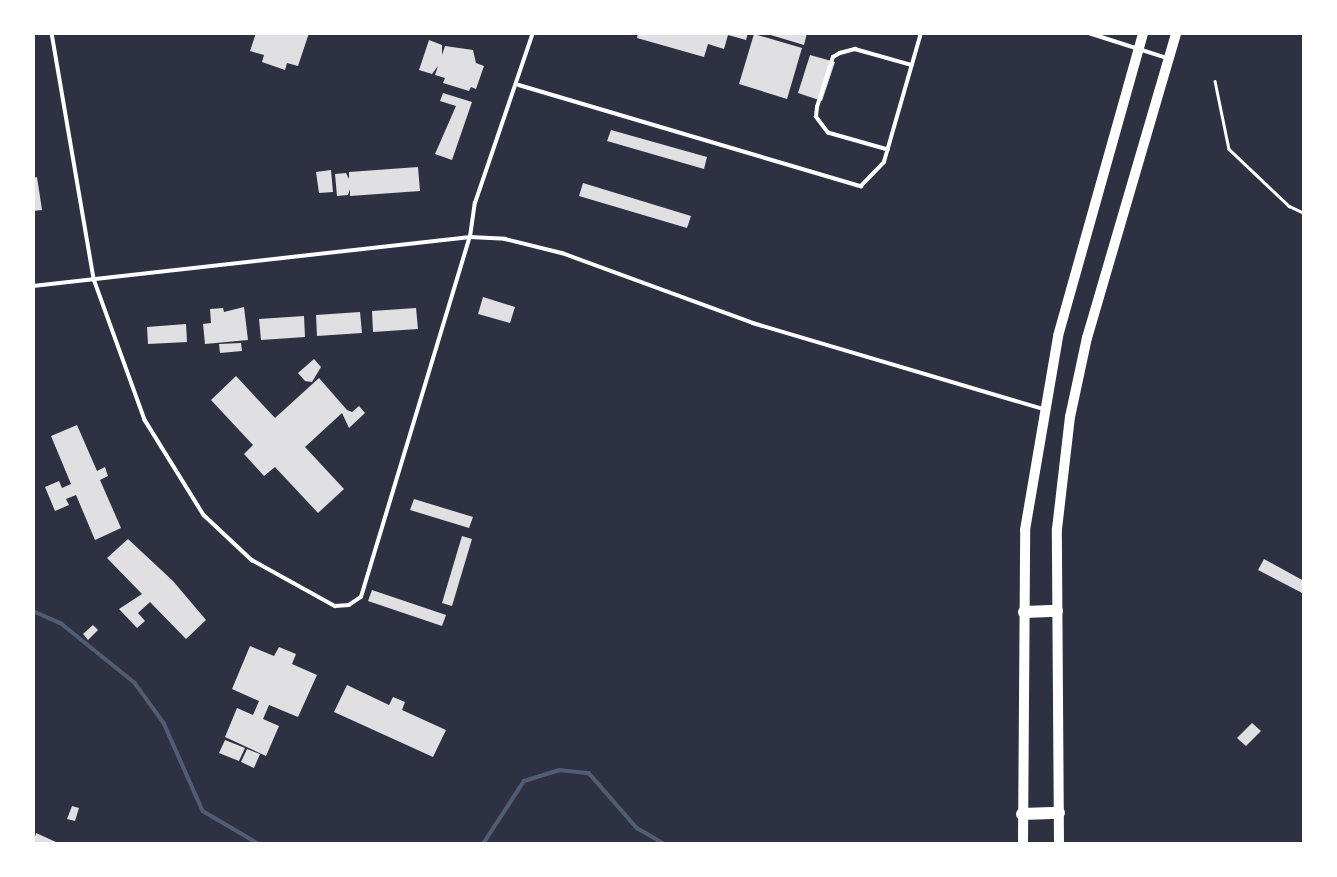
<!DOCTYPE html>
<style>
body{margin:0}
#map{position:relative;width:1337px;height:877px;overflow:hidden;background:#2d3142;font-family:"Space Grotesk",sans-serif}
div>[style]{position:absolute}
.stream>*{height:3.5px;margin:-1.75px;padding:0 1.75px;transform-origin:1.75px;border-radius:1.75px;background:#4f5d75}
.building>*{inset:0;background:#e0e0e3}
.path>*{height:2.5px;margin:-1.25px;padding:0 1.25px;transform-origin:1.25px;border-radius:1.25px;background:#fff}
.service>*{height:3.5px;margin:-1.75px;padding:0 1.75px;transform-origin:1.75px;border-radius:1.75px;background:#fff}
.primary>*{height:10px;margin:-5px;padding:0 5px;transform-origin:5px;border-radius:5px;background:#fff}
.trunk>*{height:12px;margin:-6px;padding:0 6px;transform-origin:6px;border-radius:6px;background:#fff}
span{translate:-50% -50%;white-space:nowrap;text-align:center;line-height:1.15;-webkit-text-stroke:7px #fff;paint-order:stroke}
.frame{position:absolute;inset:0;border:35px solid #fff;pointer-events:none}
</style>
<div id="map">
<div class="stream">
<div style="left:33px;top:611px;width:32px;rotate:24deg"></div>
<div style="left:62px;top:624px;width:94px;rotate:38.9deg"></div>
<div style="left:135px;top:683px;width:49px;rotate:54.1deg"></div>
<div style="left:164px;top:723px;width:96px;rotate:66.1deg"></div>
<div style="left:203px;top:811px;width:65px;rotate:30.5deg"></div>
<div style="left:483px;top:844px;width:75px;rotate:-56.9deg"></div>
<div style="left:524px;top:781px;width:37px;rotate:-17deg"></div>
<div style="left:559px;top:770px;width:30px;rotate:6deg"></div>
<div style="left:589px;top:773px;width:73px;rotate:48.9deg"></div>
<div style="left:637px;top:828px;width:32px;rotate:30deg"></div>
</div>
<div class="building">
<div style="clip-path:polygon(256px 33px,309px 33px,298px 66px,287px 63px,285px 70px,262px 62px,264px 55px,250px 51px)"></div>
<div style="clip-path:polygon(638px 33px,748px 33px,746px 40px,728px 35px,724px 49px,708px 44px,704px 57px,637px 38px)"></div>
<div style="clip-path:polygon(764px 33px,807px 33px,804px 45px)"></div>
<div style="clip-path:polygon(754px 34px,802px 48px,787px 99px,739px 84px)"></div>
<div style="clip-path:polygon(429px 40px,442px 45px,442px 55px,445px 46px,473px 50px,476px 63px,484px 66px,476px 89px,471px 87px,469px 91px,443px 83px,445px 78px,435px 75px,438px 66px,432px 74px,419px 70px)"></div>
<div style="clip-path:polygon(810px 55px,835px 62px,822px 101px,798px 93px)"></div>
<div style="clip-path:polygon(443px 93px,472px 102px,452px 160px,435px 154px,456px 106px,440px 101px)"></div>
<div style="clip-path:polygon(611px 130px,707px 157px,704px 169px,607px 141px)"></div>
<div style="clip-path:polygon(418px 167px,420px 191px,350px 196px,350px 189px,348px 195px,337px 196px,335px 174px,346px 173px,349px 179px,349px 172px)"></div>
<div style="clip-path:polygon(331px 170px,333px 192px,319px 193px,316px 172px)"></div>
<div style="clip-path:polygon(37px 177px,42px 210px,33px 211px,33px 178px)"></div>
<div style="clip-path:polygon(583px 183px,691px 216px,687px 228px,579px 196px)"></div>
<div style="clip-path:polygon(483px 297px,515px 307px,510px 323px,478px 314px)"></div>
<div style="clip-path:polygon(244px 307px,248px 340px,205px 344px,203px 324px,211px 323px,210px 309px,223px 308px,224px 312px)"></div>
<div style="clip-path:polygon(416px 308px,418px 329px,373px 332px,372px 311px)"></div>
<div style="clip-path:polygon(360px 312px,362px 333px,317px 336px,316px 315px)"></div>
<div style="clip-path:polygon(304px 316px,305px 337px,261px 340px,259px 319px)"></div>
<div style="clip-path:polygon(186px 324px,187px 342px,148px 344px,147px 327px)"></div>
<div style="clip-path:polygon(241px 343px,242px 351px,220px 353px,219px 344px)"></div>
<div style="clip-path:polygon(314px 359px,321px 367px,312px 382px,305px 381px,298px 373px)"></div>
<div style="clip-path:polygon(236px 376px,275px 418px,319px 378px,347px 410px,352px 412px,359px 406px,365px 413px,349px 428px,342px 413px,305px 447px,344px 489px,318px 513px,275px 467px,264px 476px,244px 454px,253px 445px,211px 400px)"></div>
<div style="clip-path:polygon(77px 425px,97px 471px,105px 467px,108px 476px,100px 480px,121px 528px,95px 540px,76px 495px,66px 499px,69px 505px,55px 511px,45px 487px,59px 481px,62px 488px,71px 484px,51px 436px)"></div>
<div style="clip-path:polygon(414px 499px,473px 517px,469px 528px,410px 510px)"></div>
<div style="clip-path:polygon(462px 536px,472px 539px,452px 606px,442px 603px)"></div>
<div style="clip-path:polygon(128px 539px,173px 581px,206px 620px,186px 639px,150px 602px,138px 613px,145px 621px,137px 628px,119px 609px,142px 594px,107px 558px)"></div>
<div style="clip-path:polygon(1264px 559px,1304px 581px,1304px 594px,1258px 570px)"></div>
<div style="clip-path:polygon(372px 590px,446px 615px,442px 626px,368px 601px)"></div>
<div style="clip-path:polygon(93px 625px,98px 630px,88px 640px,83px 634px)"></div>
<div style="clip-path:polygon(250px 646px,274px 656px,279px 647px,296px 654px,292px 664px,317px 675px,298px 717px,269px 705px,263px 719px,279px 726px,266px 756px,225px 737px,237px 708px,253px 715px,259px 701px,232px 689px)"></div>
<div style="clip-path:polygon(347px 685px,389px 705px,393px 697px,405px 702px,402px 710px,446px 730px,433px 757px,334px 712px)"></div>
<div style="clip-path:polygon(1252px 723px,1261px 731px,1246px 746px,1237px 738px)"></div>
<div style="clip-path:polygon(225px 740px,245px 748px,239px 761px,219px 753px)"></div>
<div style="clip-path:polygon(247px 749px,260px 754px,254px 768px,241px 762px)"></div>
<div style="clip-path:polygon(72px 806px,79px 808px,75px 821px,67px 819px)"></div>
<div style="clip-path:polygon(36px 833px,56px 842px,55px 844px,33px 844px)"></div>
</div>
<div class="path">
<div style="left:1215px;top:81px;width:69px;rotate:78.4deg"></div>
<div style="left:1229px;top:149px;width:83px;rotate:43.5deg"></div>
<div style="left:1289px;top:206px;width:17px;rotate:25deg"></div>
</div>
<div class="service">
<div style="left:52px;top:33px;width:250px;rotate:80.3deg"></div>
<div style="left:94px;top:279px;width:150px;rotate:70.1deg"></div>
<div style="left:145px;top:420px;width:112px;rotate:58.2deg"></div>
<div style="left:204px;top:515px;width:66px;rotate:43.2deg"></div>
<div style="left:252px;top:560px;width:95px;rotate:29deg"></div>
<div style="left:335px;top:606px;width:14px;rotate:-4deg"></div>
<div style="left:349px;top:605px;width:14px;rotate:-34deg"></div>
<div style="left:361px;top:597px;width:376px;rotate:-73.2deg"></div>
<div style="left:470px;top:237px;width:34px;rotate:-82deg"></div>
<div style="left:475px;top:203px;width:180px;rotate:-71.2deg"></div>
<div style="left:1089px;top:33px;width:82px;rotate:17.8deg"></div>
<div style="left:519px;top:85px;width:357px;rotate:16.5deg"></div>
<div style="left:861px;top:186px;width:33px;rotate:-46deg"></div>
<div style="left:884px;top:162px;width:134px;rotate:-74deg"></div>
<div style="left:888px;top:150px;width:62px;rotate:-164.2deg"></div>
<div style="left:828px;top:133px;width:20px;rotate:-127deg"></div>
<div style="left:816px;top:117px;width:10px;rotate:-84deg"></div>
<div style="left:817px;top:107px;width:52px;rotate:-72.3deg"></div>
<div style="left:833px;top:57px;width:8px;rotate:-30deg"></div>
<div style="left:840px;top:53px;width:16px;rotate:-15deg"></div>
<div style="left:855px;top:49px;width:59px;rotate:15.7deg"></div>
<div style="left:33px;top:286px;width:440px;rotate:-6.4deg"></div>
<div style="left:470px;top:237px;width:35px;rotate:3deg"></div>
<div style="left:505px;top:239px;width:59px;rotate:13.8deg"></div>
<div style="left:562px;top:253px;width:203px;rotate:20.1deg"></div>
<div style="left:753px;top:323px;width:302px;rotate:16.5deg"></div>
</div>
<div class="primary">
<div style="left:1023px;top:844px;width:314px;rotate:-89.6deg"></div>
<div style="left:1025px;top:530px;width:197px;rotate:-80.3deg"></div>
<div style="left:1058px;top:336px;width:315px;rotate:-74.3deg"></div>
<div style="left:1059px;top:844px;width:315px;rotate:-90.4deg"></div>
<div style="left:1057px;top:529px;width:113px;rotate:-83.4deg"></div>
<div style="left:1070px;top:417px;width:81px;rotate:-77.9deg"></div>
<div style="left:1087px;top:338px;width:318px;rotate:-73.7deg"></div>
</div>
<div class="trunk">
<div style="left:1024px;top:612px;width:33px;rotate:-2deg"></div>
<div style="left:1022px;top:814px;width:37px;rotate:-2deg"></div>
</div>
<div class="frame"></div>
</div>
